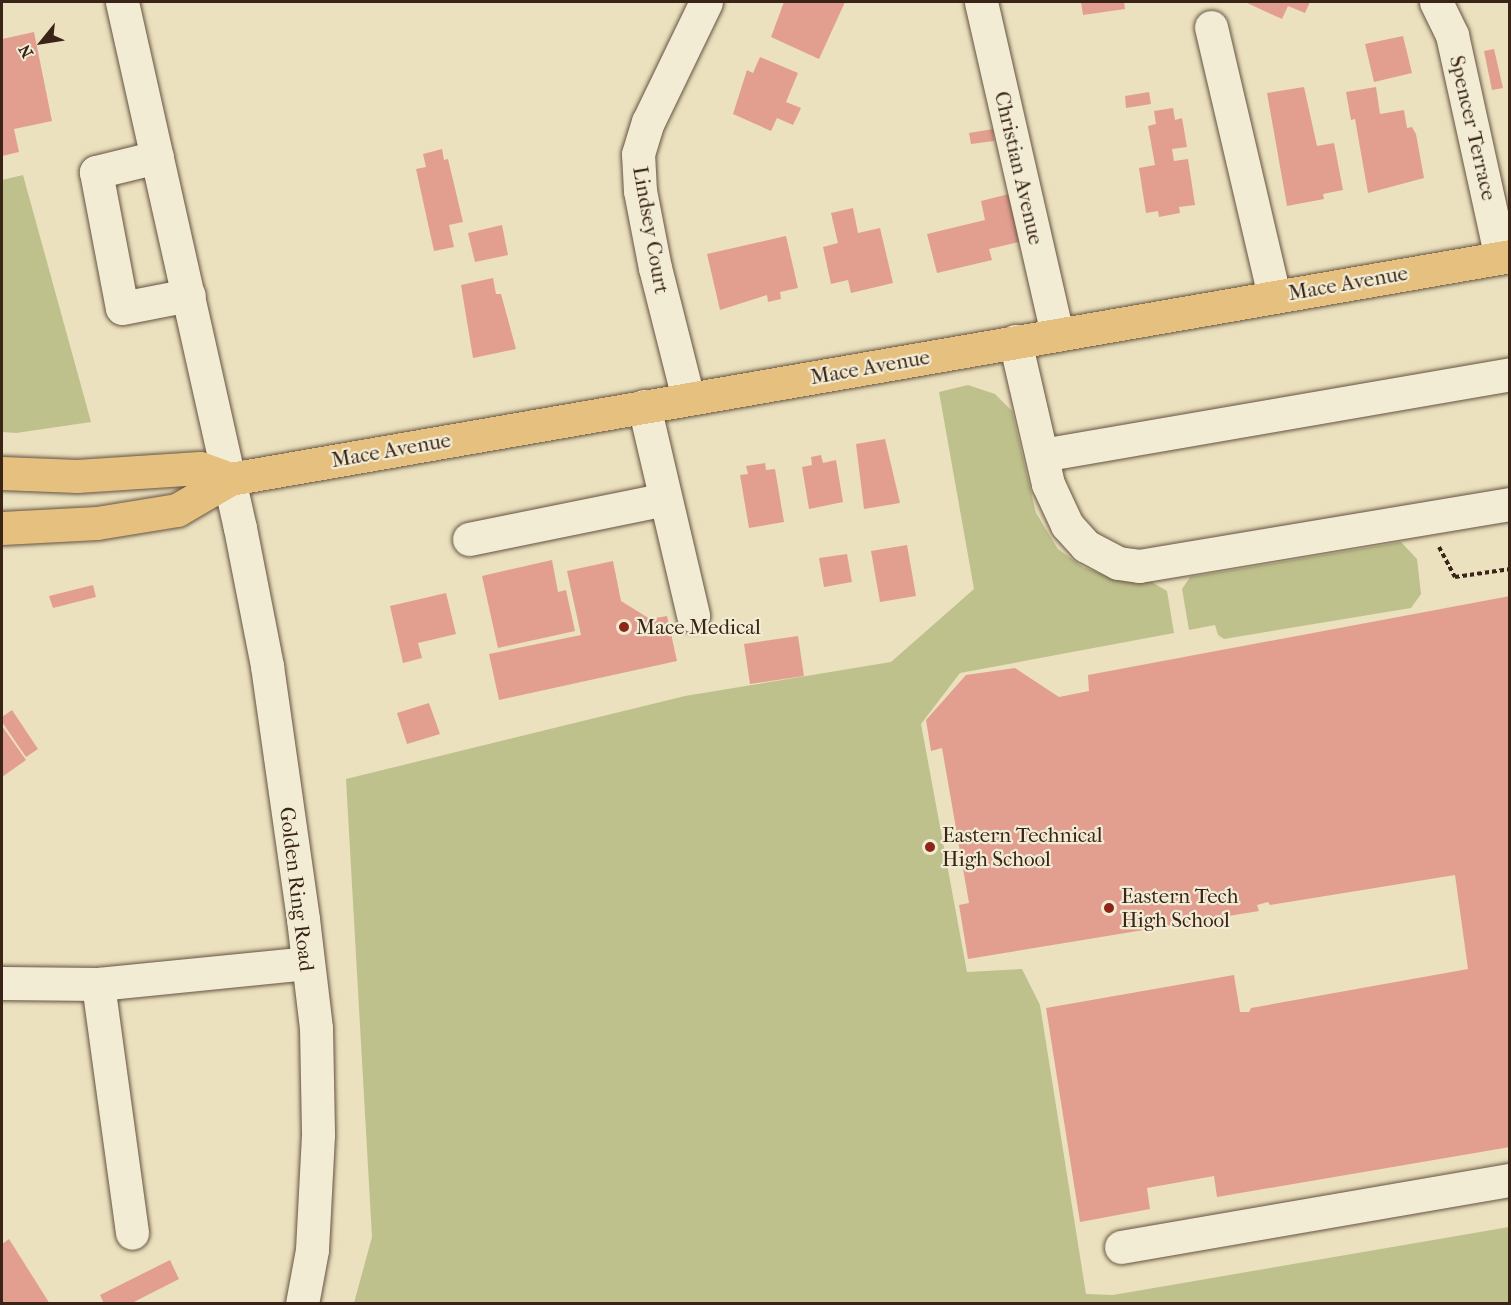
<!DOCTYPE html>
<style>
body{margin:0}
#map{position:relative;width:1511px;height:1305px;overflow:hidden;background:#ebe1be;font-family:"IM FELL French Canon",serif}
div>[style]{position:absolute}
.green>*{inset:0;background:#bec18c}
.building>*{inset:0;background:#e29f90}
.path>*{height:4px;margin-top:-2px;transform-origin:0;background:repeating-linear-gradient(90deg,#3a2417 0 4.5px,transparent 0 7.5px)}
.roads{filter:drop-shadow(0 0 2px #665341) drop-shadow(0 0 2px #665341)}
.minor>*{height:33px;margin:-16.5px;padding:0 16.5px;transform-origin:16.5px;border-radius:16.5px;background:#f2ecd5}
.major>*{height:33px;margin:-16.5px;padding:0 16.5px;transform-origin:16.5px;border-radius:16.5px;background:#e6c07f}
.dots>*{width:16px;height:16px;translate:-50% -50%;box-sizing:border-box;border:3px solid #f2ecd5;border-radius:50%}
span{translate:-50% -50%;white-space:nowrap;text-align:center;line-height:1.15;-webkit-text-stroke:4.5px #f2ecd5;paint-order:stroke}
.street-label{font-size:21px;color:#3a2417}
.poi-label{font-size:21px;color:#3a2417}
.left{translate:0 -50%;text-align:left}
.frame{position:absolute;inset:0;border:3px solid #3a2417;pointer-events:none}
.north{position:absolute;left:12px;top:12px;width:60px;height:60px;-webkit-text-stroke:4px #f2ecd5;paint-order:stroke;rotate:240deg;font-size:16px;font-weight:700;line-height:24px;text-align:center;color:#3a2417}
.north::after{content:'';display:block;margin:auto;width:21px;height:27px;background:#3a2417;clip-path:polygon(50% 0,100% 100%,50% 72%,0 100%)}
</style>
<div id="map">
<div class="green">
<div style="clip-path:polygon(23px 175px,91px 422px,16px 433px,2px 432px,2px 180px)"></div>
<div style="clip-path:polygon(968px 385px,995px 394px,1012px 411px,1036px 513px,1058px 549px,1083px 567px,1109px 577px,1150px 581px,1167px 591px,1174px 633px,960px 673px,921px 724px,967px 972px,1022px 969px,1040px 1005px,1086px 1294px,1113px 1295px,1509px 1227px,1509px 1303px,354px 1303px,372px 1237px,346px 779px,685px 696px,891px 662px,974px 589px,939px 392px)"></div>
<div style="clip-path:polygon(1401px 542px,1417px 559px,1421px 594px,1411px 608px,1224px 639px,1218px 635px,1215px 625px,1189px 630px,1182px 589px,1190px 577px)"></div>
</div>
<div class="building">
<div style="clip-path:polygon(784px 2px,845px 2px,819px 59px,771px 37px)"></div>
<div style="clip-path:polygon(1081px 2px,1124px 2px,1125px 9px,1083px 15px)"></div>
<div style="clip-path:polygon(1245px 2px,1310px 2px,1305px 13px,1288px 6px,1282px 19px)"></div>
<div style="clip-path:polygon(34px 32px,52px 121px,14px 129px,19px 152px,2px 156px,2px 39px)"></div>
<div style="clip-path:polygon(1403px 36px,1412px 73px,1374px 82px,1365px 44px)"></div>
<div style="clip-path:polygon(1494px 49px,1503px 88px,1492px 90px,1484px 51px)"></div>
<div style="clip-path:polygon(760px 57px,798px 73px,786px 102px,801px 108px,793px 125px,777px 118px,771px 131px,733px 114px,747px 70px,753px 73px)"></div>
<div style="clip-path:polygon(1304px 87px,1317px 146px,1334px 143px,1343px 190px,1323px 194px,1324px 199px,1287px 206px,1267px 93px)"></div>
<div style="clip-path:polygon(1376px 87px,1380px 114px,1404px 110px,1407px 128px,1412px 127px,1416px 134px,1424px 178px,1368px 193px,1355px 119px,1351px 120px,1346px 92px)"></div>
<div style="clip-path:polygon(1149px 92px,1151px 104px,1126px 108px,1125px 96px)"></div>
<div style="clip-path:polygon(1173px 108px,1175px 120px,1182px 118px,1187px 147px,1172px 149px,1174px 161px,1188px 159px,1195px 205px,1179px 207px,1180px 213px,1159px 217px,1158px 211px,1146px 213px,1139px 168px,1155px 165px,1148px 126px,1156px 124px,1154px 111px)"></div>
<div style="clip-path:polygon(993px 129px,994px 141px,971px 144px,969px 133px)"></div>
<div style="clip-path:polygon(442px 149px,444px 160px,448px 159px,463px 222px,449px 225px,454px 247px,434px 251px,416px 169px,426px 167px,423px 154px)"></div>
<div style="clip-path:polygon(1013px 193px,1024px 241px,989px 249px,992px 260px,937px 273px,927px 234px,985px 220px,981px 201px)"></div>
<div style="clip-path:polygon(853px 208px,858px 233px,880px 228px,893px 283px,851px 293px,848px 280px,831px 284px,823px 247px,838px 243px,831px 213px)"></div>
<div style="clip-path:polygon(502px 225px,508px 255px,475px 262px,468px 233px)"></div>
<div style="clip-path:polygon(786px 236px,798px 288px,780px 292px,781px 299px,768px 302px,767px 295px,720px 310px,707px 254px)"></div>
<div style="clip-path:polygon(493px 278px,496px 294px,501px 294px,516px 349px,473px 358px,461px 285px)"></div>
<div style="clip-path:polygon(885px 439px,900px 503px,864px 509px,856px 444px)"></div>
<div style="clip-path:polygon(821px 455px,823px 463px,836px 460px,843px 502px,809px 509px,802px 467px,812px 465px,811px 457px)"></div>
<div style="clip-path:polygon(765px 463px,766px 470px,775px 469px,784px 522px,749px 528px,740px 475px,748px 474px,746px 466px)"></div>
<div style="clip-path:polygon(907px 545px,916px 596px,880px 602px,871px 551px)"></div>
<div style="clip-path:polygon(847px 554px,852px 582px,824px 587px,819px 558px)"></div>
<div style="clip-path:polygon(552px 560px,558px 592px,566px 590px,575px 631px,498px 648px,482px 576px)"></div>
<div style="clip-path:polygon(613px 561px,621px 601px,650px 619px,667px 616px,677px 661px,499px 700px,489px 654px,581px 635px,567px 571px)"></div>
<div style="clip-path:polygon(93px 585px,96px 597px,53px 608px,49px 596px)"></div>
<div style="clip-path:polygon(446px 593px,456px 634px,418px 643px,422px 658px,403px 663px,390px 606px)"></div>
<div style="clip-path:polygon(1510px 596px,1510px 1147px,1217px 1197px,1214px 1176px,1147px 1188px,1150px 1209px,1080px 1222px,1046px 1008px,1234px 975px,1240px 1012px,1249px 1012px,1251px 1008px,1468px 969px,1455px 875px,1270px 905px,1268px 902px,1257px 905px,1259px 911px,968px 959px,959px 905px,969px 903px,942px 748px,931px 751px,926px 720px,966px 675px,1015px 668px,1059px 697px,1089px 691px,1088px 675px)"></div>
<div style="clip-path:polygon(798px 636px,804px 676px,750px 684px,744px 644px)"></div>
<div style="clip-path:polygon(429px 703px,440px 734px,407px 744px,397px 713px)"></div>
<div style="clip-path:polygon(12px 710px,38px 749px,26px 757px,2px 722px,2px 717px)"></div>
<div style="clip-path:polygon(2px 726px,26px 760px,2px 777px)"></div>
<div style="clip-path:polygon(9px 1239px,50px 1304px,2px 1304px,2px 1244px)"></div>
<div style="clip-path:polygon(170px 1260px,179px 1279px,130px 1304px,104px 1304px,100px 1295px)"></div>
</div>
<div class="path">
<div style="left:1439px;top:547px;width:34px;rotate:62deg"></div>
<div style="left:1455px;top:577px;width:56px;rotate:-8.3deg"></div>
</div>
<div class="roads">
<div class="minor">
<div style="left:122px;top:2px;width:539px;rotate:77.36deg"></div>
<div style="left:240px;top:528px;width:141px;rotate:78.9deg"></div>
<div style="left:267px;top:666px;width:256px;rotate:81.9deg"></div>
<div style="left:303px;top:919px;width:110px;rotate:83.2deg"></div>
<div style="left:316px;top:1028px;width:107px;rotate:88.9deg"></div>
<div style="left:318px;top:1135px;width:115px;rotate:93deg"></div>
<div style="left:312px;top:1250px;width:55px;rotate:100.5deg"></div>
<div style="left:981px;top:2px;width:341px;rotate:77.1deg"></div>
<div style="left:1436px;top:2px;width:37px;rotate:64deg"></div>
<div style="left:1452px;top:35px;width:227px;rotate:77.6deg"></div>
<div style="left:1211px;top:27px;width:276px;rotate:76.8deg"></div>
<div style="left:157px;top:157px;width:63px;rotate:166.2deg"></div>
<div style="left:96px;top:172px;width:138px;rotate:79.2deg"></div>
<div style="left:122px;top:308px;width:68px;rotate:-11deg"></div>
<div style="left:1015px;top:341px;width:147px;rotate:77deg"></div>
<div style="left:1048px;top:484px;width:45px;rotate:65.1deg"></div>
<div style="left:1067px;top:525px;width:28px;rotate:48deg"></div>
<div style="left:1086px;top:546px;width:36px;rotate:28deg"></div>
<div style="left:1118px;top:563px;width:21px;rotate:8deg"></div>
<div style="left:1139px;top:566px;width:376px;rotate:-9.5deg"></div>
<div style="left:688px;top:398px;width:134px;rotate:-104.2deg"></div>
<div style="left:655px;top:268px;width:78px;rotate:-101deg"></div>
<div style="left:640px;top:191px;width:37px;rotate:-93deg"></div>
<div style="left:638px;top:154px;width:34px;rotate:-73deg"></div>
<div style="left:648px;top:122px;width:133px;rotate:-64.2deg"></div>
<div style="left:644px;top:406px;width:215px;rotate:76.8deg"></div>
<div style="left:1042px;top:455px;width:475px;rotate:-9.8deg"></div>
<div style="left:469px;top:539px;width:200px;rotate:-11.5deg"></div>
<div style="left:2px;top:983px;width:96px;rotate:0.6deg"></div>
<div style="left:98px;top:984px;width:210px;rotate:-5.7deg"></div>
<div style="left:98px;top:984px;width:251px;rotate:82.2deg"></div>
<div style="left:1121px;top:1247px;width:395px;rotate:-9.8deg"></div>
</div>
<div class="major">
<div style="left:2px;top:473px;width:75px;rotate:2.3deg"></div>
<div style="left:77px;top:476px;width:123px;rotate:-3.7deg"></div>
<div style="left:200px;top:468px;width:32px;rotate:20deg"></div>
<div style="left:2px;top:528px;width:95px;rotate:-3deg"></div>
<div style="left:97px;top:523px;width:81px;rotate:-9.2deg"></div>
<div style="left:177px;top:510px;width:61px;rotate:-30.3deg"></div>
<div style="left:230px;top:479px;width:1299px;rotate:-9.88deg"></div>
</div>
</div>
<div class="dots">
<div style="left:624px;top:627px;background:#8f2418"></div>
<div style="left:930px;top:847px;background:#8f2418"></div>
<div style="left:1109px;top:908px;background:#8f2418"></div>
</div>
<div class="street-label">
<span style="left:1473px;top:128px;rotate:77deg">Spencer Terrace</span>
<span style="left:1019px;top:168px;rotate:77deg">Christian Avenue</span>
<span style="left:651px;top:230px;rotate:80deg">Lindsey Court</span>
<span style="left:1348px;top:283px;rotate:-10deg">Mace Avenue</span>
<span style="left:870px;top:367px;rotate:-10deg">Mace Avenue</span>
<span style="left:391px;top:450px;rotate:-10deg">Mace Avenue</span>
<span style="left:297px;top:889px;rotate:83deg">Golden Ring Road</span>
</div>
<div class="poi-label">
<span class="left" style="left:636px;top:627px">Mace Medical</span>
<span class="left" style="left:942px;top:847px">Eastern Technical<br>High School</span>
<span class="left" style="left:1121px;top:908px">Eastern Tech<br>High School</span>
</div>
<div class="frame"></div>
<div class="north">N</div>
</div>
